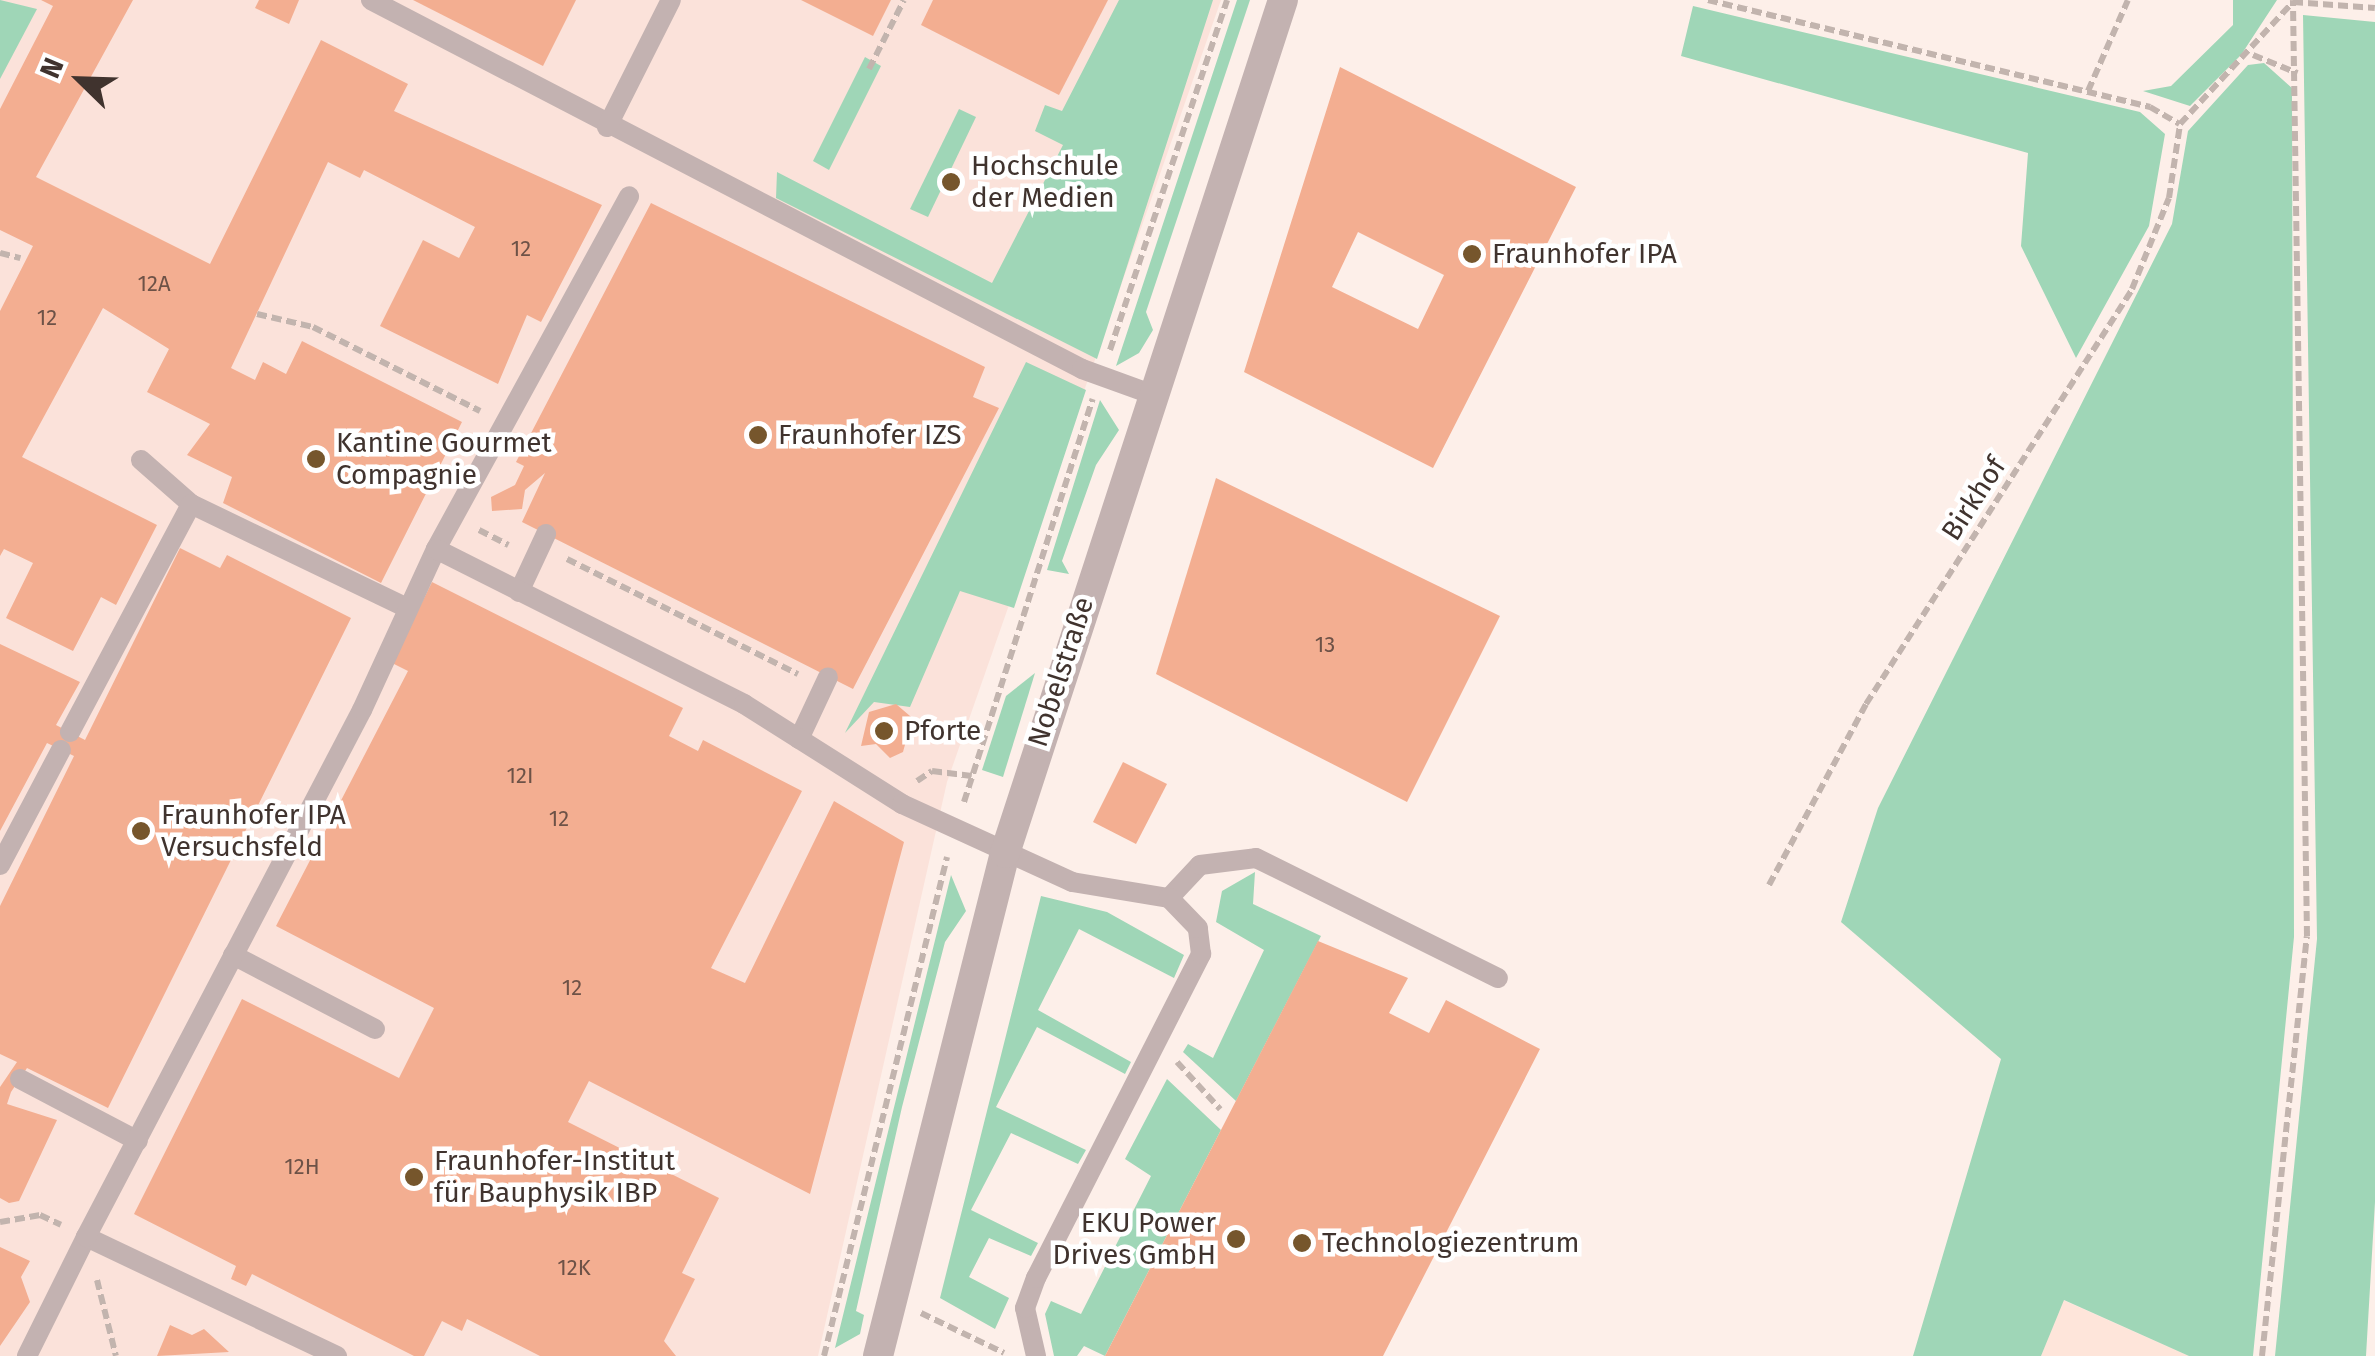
<!DOCTYPE html>
<meta charset="utf-8">
<style>
body{margin:0}
#map{position:relative;width:2375px;height:1356px;overflow:hidden;background:#fdefe9;font-family:"Fira Sans",sans-serif}
div>[style]{position:absolute}
.built>*{inset:0;background:#fee5da}
.education>*{inset:0;background:#fbe2da}
.green>*{inset:0;background:#9fd6b7}
.building>*{inset:0;background:#f3ae91}
.path>*{height:6px;margin-top:-3px;transform-origin:0;background:repeating-linear-gradient(90deg,#c2b4ae 0 10px,transparent 0 15px)}
.service>*{height:20px;margin:-10px;padding:0 10px;transform-origin:10px;border-radius:10px;background:#c3b2b1}
.tertiary>*{height:30px;margin:-15px;padding:0 15px;transform-origin:15px;border-radius:15px;background:#c3b2b1}
.dots>*{width:28px;height:28px;translate:-50% -50%;box-sizing:border-box;border:5px solid #fff;border-radius:50%}
span{translate:-50% -50%;white-space:nowrap;text-align:center;line-height:1.15;-webkit-text-stroke:9px #fff;paint-order:stroke}
.number-label{font-size:22px;color:#6d5247}
.number-label span{-webkit-text-stroke-width:0}
.poi-label{font-size:28px;color:#40332e}
.left{translate:0 -50%;text-align:left}
.right{translate:-100% -50%;text-align:right}
.street-label{font-size:28px;color:#40332e}
.north{position:absolute;left:30px;top:30px;width:100px;height:100px;-webkit-text-stroke:8px #fff;paint-order:stroke;rotate:293deg;font-size:28px;font-weight:700;line-height:40px;text-align:center;color:#40332e}
.north::after{content:'';display:block;margin:auto;width:35px;height:45px;background:#40332e;clip-path:polygon(50% 0,100% 100%,50% 72%,0 100%)}
</style>
<div id="map">
<div class="built">
<div style="clip-path:polygon(2063px 1300px,2189px 1356px,2041px 1356px)"></div>
</div>
<div class="education">
<div style="clip-path:polygon(0 0,1221px 0,947px 782px,818px 1356px,0 1356px)"></div>
</div>
<div class="green">
<div style="clip-path:polygon(0 0,37px 9px,0 79px)"></div>
<div style="clip-path:polygon(1119px 0,1213px 0,1097px 359px,776px 198px,777px 172px,992px 283px,1063px 145px,1035px 131px,1045px 105px,1062px 111px)"></div>
<div style="clip-path:polygon(1237px 0,1250px 0,1146px 312px,1153px 330px,1139px 353px,1116px 366px)"></div>
<div style="clip-path:polygon(2233px 0,2277px 0,2241px 55px,2190px 106px,2143px 91px,2171px 86px,2233px 25px)"></div>
<div style="clip-path:polygon(1693px 6px,2140px 112px,2165px 134px,2149px 226px,2076px 358px,2021px 246px,2028px 153px,1681px 56px)"></div>
<div style="clip-path:polygon(2303px 15px,2375px 22px,2375px 1202px,2366px 1356px,2275px 1356px,2317px 939px)"></div>
<div style="clip-path:polygon(865px 57px,881px 66px,829px 170px,813px 161px)"></div>
<div style="clip-path:polygon(2264px 63px,2292px 88px,2294px 937px,2253px 1356px,2189px 1356px,2064px 1300px,2041px 1356px,1913px 1356px,2001px 1059px,1841px 922px,1878px 808px,2172px 224px,2188px 131px,2248px 65px)"></div>
<div style="clip-path:polygon(959px 109px,976px 117px,928px 217px,910px 209px)"></div>
<div style="clip-path:polygon(1026px 362px,1086px 390px,1014px 608px,960px 591px,910px 707px,874px 702px,845px 733px)"></div>
<div style="clip-path:polygon(1100px 400px,1119px 430px,1096px 465px,1062px 561px,1069px 574px,1047px 570px)"></div>
<div style="clip-path:polygon(1035px 673px,1003px 777px,982px 770px,1006px 696px)"></div>
<div style="clip-path:polygon(1255px 872px,1253px 904px,1321px 936px,1236px 1101px,1183px 1052px,1188px 1044px,1213px 1058px,1264px 950px,1216px 922px,1222px 891px)"></div>
<div style="clip-path:polygon(951px 875px,966px 911px,945px 942px,902px 1107px,856px 1311px,864px 1315px,860px 1334px,835px 1348px)"></div>
<div style="clip-path:polygon(1041px 896px,1107px 912px,1184px 955px,1174px 978px,1079px 929px,1038px 1010px,1131px 1062px,1125px 1074px,1037px 1027px,996px 1107px,1086px 1150px,1078px 1164px,1011px 1133px,971px 1210px,1038px 1243px,1031px 1256px,989px 1238px,969px 1277px,1009px 1298px,995px 1329px,940px 1298px)"></div>
<div style="clip-path:polygon(1167px 1079px,1221px 1130px,1105px 1356px,1084px 1346px,1077px 1356px,1054px 1356px,1045px 1314px,1051px 1301px,1081px 1314px,1151px 1176px,1125px 1159px)"></div>
</div>
<div class="building">
<div style="clip-path:polygon(41px 0,133px 0,36px 177px,210px 264px,321px 40px,408px 84px,394px 111px,602px 205px,541px 322px,527px 315px,498px 384px,380px 326px,423px 240px,459px 258px,475px 227px,364px 170px,360px 178px,328px 162px,231px 368px,255px 380px,263px 362px,286px 374px,302px 341px,462px 422px,381px 583px,223px 503px,232px 477px,187px 455px,210px 424px,147px 392px,169px 349px,103px 308px,22px 457px,157px 525px,116px 605px,101px 597px,73px 651px,6px 618px,33px 563px,4px 549px,0 556px,0 311px,33px 246px,0 230px,0 109px,53px 6px)"></div>
<div style="clip-path:polygon(259px 0,299px 0,289px 24px,255px 8px)"></div>
<div style="clip-path:polygon(413px 0,576px 0,543px 66px)"></div>
<div style="clip-path:polygon(801px 0,891px 0,873px 36px)"></div>
<div style="clip-path:polygon(933px 0,1108px 0,1059px 95px,921px 25px)"></div>
<div style="clip-path:polygon(evenodd,1340px 67px,1576px 187px,1433px 468px,1244px 372px,1340px 67px,1358px 232px,1444px 275px,1418px 329px,1332px 287px,1358px 232px)"></div>
<div style="clip-path:polygon(651px 203px,985px 367px,973px 397px,999px 408px,853px 689px,522px 522px,545px 473px,525px 490px,522px 509px,492px 511px,491px 497px,515px 485px,524px 466px,516px 462px)"></div>
<div style="clip-path:polygon(1216px 478px,1500px 616px,1407px 802px,1156px 674px)"></div>
<div style="clip-path:polygon(180px 548px,220px 568px,227px 555px,351px 618px,108px 1108px,27px 1068px,11px 1092px,7px 1104px,57px 1120px,19px 1201px,9px 1203px,0 1198px,0 1087px,17px 1062px,0 1054px,0 906px,74px 756px,47px 743px,0 831px,0 644px,80px 682px,56px 725px,85px 740px)"></div>
<div style="clip-path:polygon(432px 582px,683px 708px,669px 736px,698px 751px,703px 740px,802px 791px,711px 968px,745px 983px,834px 801px,904px 842px,810px 1194px,589px 1081px,568px 1122px,719px 1198px,682px 1273px,695px 1279px,664px 1341px,676px 1356px,540px 1356px,467px 1319px,462px 1331px,442px 1321px,424px 1356px,414px 1356px,252px 1274px,246px 1286px,231px 1279px,236px 1266px,134px 1214px,242px 999px,399px 1078px,434px 1008px,276px 926px,408px 671px,392px 663px)"></div>
<div style="clip-path:polygon(896px 704px,924px 728px,909px 730px,903px 752px,890px 758px,876px 744px,861px 746px,869px 712px)"></div>
<div style="clip-path:polygon(1123px 762px,1167px 784px,1136px 844px,1093px 822px)"></div>
<div style="clip-path:polygon(1318px 941px,1408px 978px,1389px 1013px,1429px 1033px,1446px 1000px,1540px 1049px,1383px 1356px,1105px 1356px)"></div>
<div style="clip-path:polygon(0 1247px,30px 1261px,21px 1277px,30px 1302px,0 1346px)"></div>
<div style="clip-path:polygon(170px 1325px,192px 1335px,204px 1329px,229px 1352px,157px 1356px)"></div>
</div>
<div class="path">
<div style="left:1708px;top:0;width:455px;rotate:13.6deg"></div>
<div style="left:2150px;top:107px;width:34px;rotate:30deg"></div>
<div style="left:2180px;top:124px;width:166px;rotate:-47.2deg"></div>
<div style="left:2293px;top:2px;width:82px;rotate:4.2deg"></div>
<div style="left:2253px;top:55px;width:48px;rotate:22.2deg"></div>
<div style="left:869px;top:69px;width:77px;rotate:-63.1deg"></div>
<div style="left:2088px;top:91px;width:99px;rotate:-66.3deg"></div>
<div style="left:0;top:253px;width:21px;rotate:14deg"></div>
<div style="left:257px;top:314px;width:57px;rotate:13.1deg"></div>
<div style="left:313px;top:327px;width:187px;rotate:26.7deg"></div>
<div style="left:1110px;top:350px;width:369px;rotate:-71.5deg"></div>
<div style="left:479px;top:530px;width:33px;rotate:27deg"></div>
<div style="left:567px;top:559px;width:258px;rotate:26.5deg"></div>
<div style="left:917px;top:781px;width:18px;rotate:-34deg"></div>
<div style="left:932px;top:771px;width:40px;rotate:7.1deg"></div>
<div style="left:964px;top:802px;width:423px;rotate:-72.3deg"></div>
<div style="left:1769px;top:885px;width:205px;rotate:-61.8deg"></div>
<div style="left:1866px;top:704px;width:493px;rotate:-57.3deg"></div>
<div style="left:2132px;top:289px;width:98px;rotate:-67.9deg"></div>
<div style="left:2169px;top:198px;width:75px;rotate:-81.5deg"></div>
<div style="left:1177px;top:1062px;width:64px;rotate:47.5deg"></div>
<div style="left:0;top:1222px;width:41px;rotate:-9.9deg"></div>
<div style="left:40px;top:1215px;width:23px;rotate:25deg"></div>
<div style="left:97px;top:1280px;width:78px;rotate:76deg"></div>
<div style="left:921px;top:1313px;width:92px;rotate:25.7deg"></div>
<div style="left:824px;top:1356px;width:514px;rotate:-76.15deg"></div>
<div style="left:2262px;top:1356px;width:422px;rotate:-83.9deg"></div>
<div style="left:2307px;top:936px;width:936px;rotate:-90.86deg"></div>
</div>
<div class="service">
<div style="left:371px;top:0;width:801px;rotate:27.43deg"></div>
<div style="left:1082px;top:369px;width:73px;rotate:19.9deg"></div>
<div style="left:607px;top:127px;width:142px;rotate:-63.3deg"></div>
<div style="left:141px;top:460px;width:67px;rotate:41.3deg"></div>
<div style="left:191px;top:504px;width:237px;rotate:25.7deg"></div>
<div style="left:436px;top:549px;width:402px;rotate:-61.3deg"></div>
<div style="left:519px;top:592px;width:64px;rotate:-65deg"></div>
<div style="left:70px;top:732px;width:258px;rotate:-62deg"></div>
<div style="left:799px;top:739px;width:68px;rotate:-64.9deg"></div>
<div style="left:0;top:865px;width:130px;rotate:-62.1deg"></div>
<div style="left:233px;top:955px;width:160px;rotate:27.5deg"></div>
<div style="left:20px;top:1079px;width:133px;rotate:27.7deg"></div>
<div style="left:27px;top:1356px;width:133px;rotate:-63.6deg"></div>
<div style="left:337px;top:1356px;width:278px;rotate:-154.6deg"></div>
<div style="left:86px;top:1237px;width:595px;rotate:-62.36deg"></div>
<div style="left:362px;top:710px;width:177px;rotate:-65.3deg"></div>
<div style="left:436px;top:549px;width:345px;rotate:26.7deg"></div>
<div style="left:744px;top:704px;width:187px;rotate:32.3deg"></div>
<div style="left:902px;top:804px;width:187px;rotate:24.6deg"></div>
<div style="left:1072px;top:882px;width:98px;rotate:9.4deg"></div>
<div style="left:1169px;top:898px;width:45px;rotate:-46.8deg"></div>
<div style="left:1200px;top:865px;width:56px;rotate:-7.1deg"></div>
<div style="left:1256px;top:858px;width:270px;rotate:26.4deg"></div>
<div style="left:1036px;top:1356px;width:49px;rotate:-102.9deg"></div>
<div style="left:1025px;top:1308px;width:32px;rotate:-70deg"></div>
<div style="left:1036px;top:1278px;width:364px;rotate:-63deg"></div>
<div style="left:1201px;top:954px;width:26px;rotate:-97deg"></div>
<div style="left:1198px;top:928px;width:42px;rotate:-134deg"></div>
</div>
<div class="tertiary">
<div style="left:878px;top:1356px;width:519px;rotate:-75.83deg"></div>
<div style="left:1005px;top:853px;width:897px;rotate:-71.95deg"></div>
</div>
<div class="dots">
<div style="left:951px;top:182px;background:#76562c"></div>
<div style="left:1472px;top:254px;background:#76562c"></div>
<div style="left:758px;top:435px;background:#76562c"></div>
<div style="left:316px;top:459px;background:#76562c"></div>
<div style="left:884px;top:731px;background:#76562c"></div>
<div style="left:141px;top:831px;background:#76562c"></div>
<div style="left:414px;top:1177px;background:#76562c"></div>
<div style="left:1236px;top:1239px;background:#76562c"></div>
<div style="left:1302px;top:1243px;background:#76562c"></div>
</div>
<div class="number-label">
<span style="left:521px;top:249px">12</span>
<span style="left:154px;top:284px">12A</span>
<span style="left:47px;top:318px">12</span>
<span style="left:1325px;top:645px">13</span>
<span style="left:520px;top:776px">12I</span>
<span style="left:559px;top:819px">12</span>
<span style="left:572px;top:988px">12</span>
<span style="left:302px;top:1167px">12H</span>
<span style="left:574px;top:1268px">12K</span>
</div>
<div class="poi-label">
<span class="left" style="left:971px;top:182px">Hochschule<br>der Medien</span>
<span class="left" style="left:1492px;top:254px">Fraunhofer IPA</span>
<span class="left" style="left:778px;top:435px">Fraunhofer IZS</span>
<span class="left" style="left:336px;top:459px">Kantine Gourmet<br>Compagnie</span>
<span class="left" style="left:904px;top:731px">Pforte</span>
<span class="left" style="left:161px;top:831px">Fraunhofer IPA<br>Versuchsfeld</span>
<span class="left" style="left:434px;top:1177px">Fraunhofer-Institut<br>für Bauphysik IBP</span>
<span class="right" style="left:1216px;top:1239px">EKU Power<br>Drives GmbH</span>
<span class="left" style="left:1322px;top:1243px">Technologiezentrum</span>
</div>
<div class="street-label">
<span style="left:1974px;top:499px;rotate:-57deg">Birkhof</span>
<span style="left:1061px;top:672px;rotate:-72deg">Nobelstraße</span>
</div>
<div class="north">N</div>
</div>
